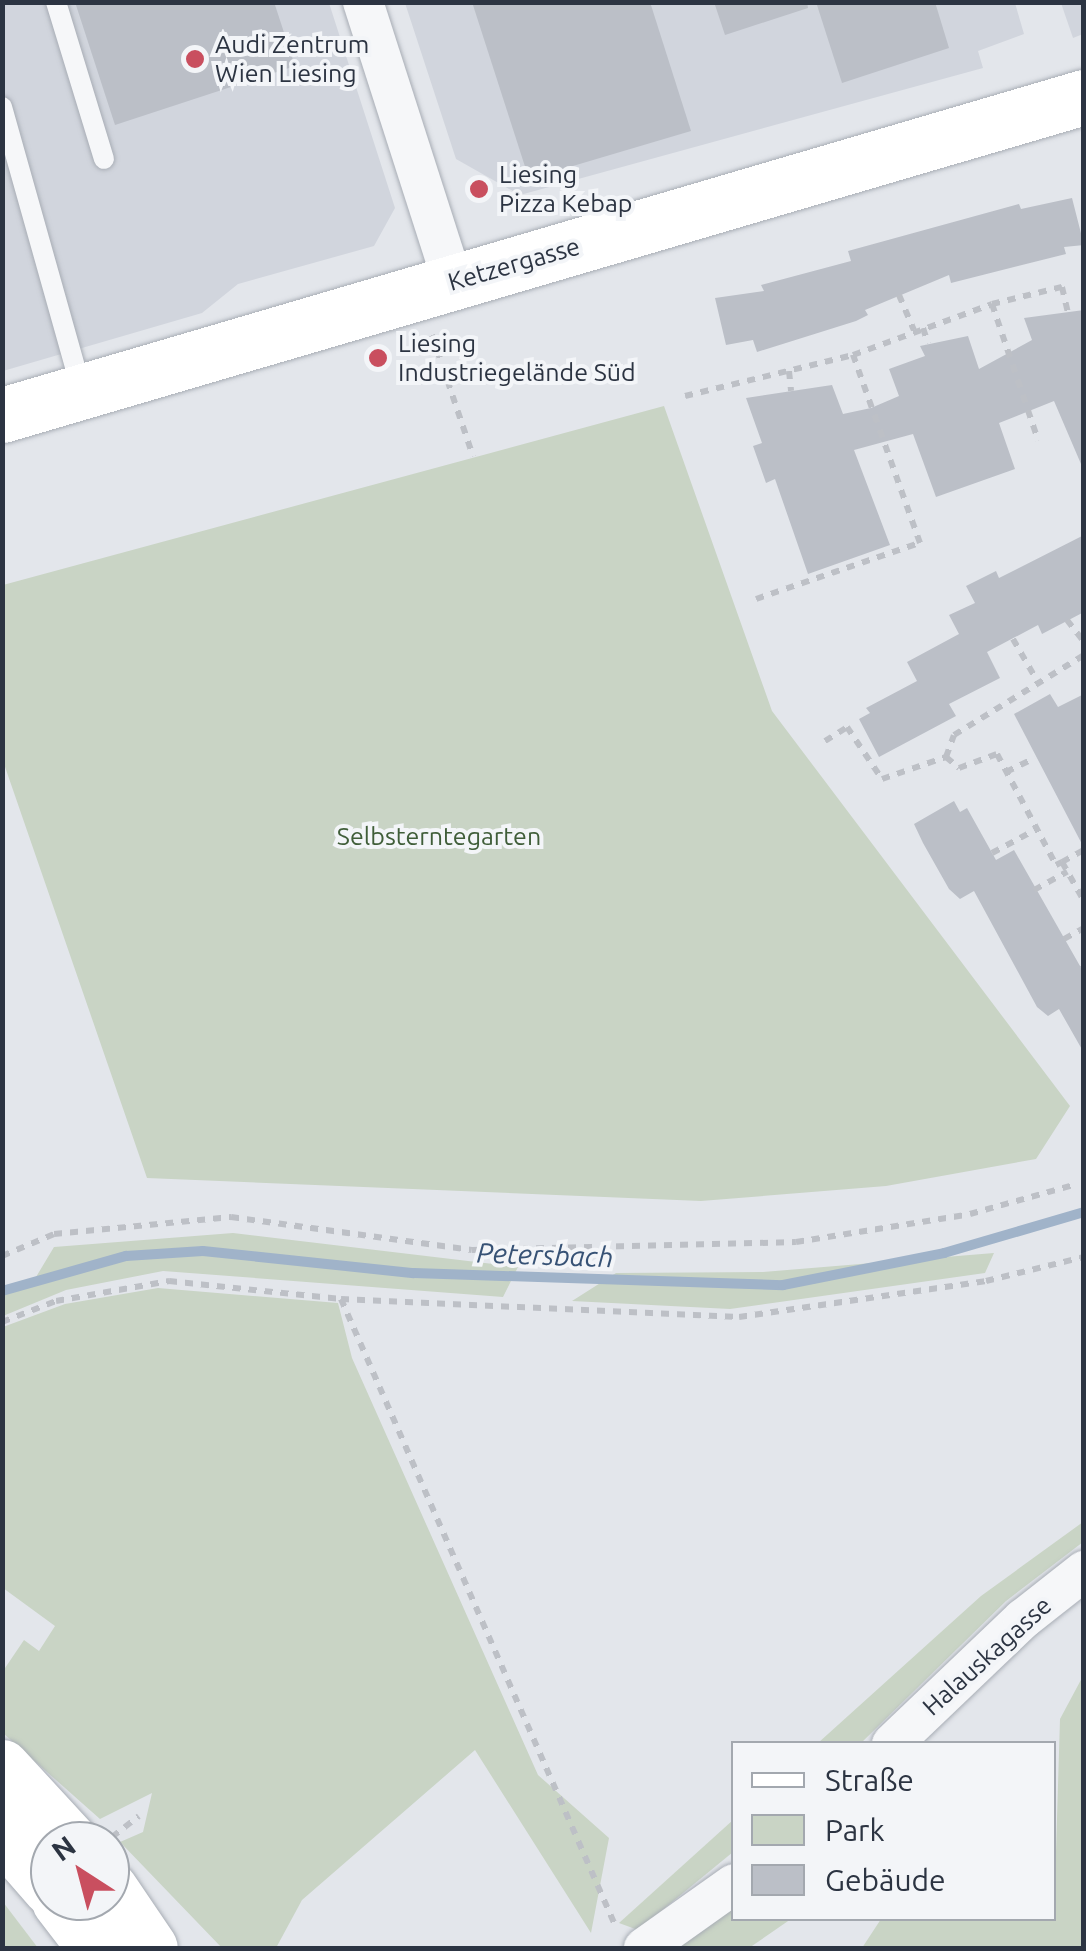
<!DOCTYPE html>
<meta charset="utf-8">
<style>
body{margin:0}
#map{position:relative;width:1086px;height:1951px;overflow:hidden;background:#e3e6eb;font-family:Ubuntu,sans-serif}
div>[style]{position:absolute}
.built>*{inset:0;background:#d1d5dd}
.green>*{inset:0;background:#c9d4c5}
.stream>*{height:10px;margin:-5px;padding:0 5px;transform-origin:5px;border-radius:5px;background:#a0b3c9}
.building>*{inset:0;background:#bbbfc7}
.path>*{height:6px;margin-top:-3px;transform-origin:0;background:repeating-linear-gradient(90deg,#bdc0c6 0 8px,transparent 0 16px)}
.roads{filter:drop-shadow(0 0 2px #a8adb5) drop-shadow(0 0 2px #a8adb5)}
.lane>*{height:20px;margin:-10px;padding:0 10px;transform-origin:10px;border-radius:10px;background:#f6f7f9}
.street>*{height:40px;margin:-20px;padding:0 20px;transform-origin:20px;border-radius:20px;background:#f6f7f9}
.secondary>*{height:55px;margin:-27.5px;padding:0 27.5px;transform-origin:27.5px;border-radius:27.5px;background:#fff}
.primary>*{height:55px;margin:-27.5px;padding:0 27.5px;transform-origin:27.5px;border-radius:27.5px;background:#fff}
.dots>*{width:28px;height:28px;translate:-50% -50%;box-sizing:border-box;border:5px solid #f3f5f8;border-radius:50%}
span{translate:-50% -50%;white-space:nowrap;text-align:center;line-height:1.15;-webkit-text-stroke:8px #f3f5f8;paint-order:stroke}
.poi-label{font-size:25px;color:#2c3442}
.left{translate:0 -50%;text-align:left}
.street-label{font-size:25px;color:#2c3442}
.park-label{font-size:25px;color:#405e39}
.water-label{font-size:28px;color:#375275;font-style:italic}
.frame{position:absolute;inset:0;border:5px solid #2c3442;pointer-events:none}
.legend{position:absolute;left:731px;top:1741px;width:325px;height:180px;box-sizing:border-box;background:#f3f5f8;border:2px solid #a3a8af;margin:0;padding:12px 18px;list-style:none;font-size:30px;color:#2c3442}
.legend li{display:flex;align-items:center;gap:20px;height:50px}
.legend b{width:50px;border:2px solid #a3a8af}
.north{position:absolute;left:30px;top:1821px;width:100px;height:100px;box-sizing:border-box;background:#f3f5f8;border:2px solid #a3a8af;border-radius:50%;rotate:324deg;font-size:28px;font-weight:700;line-height:40px;text-align:center;color:#2c3442}
.north::after{content:'';display:block;margin:auto;width:35px;height:45px;background:#c94f5f;clip-path:polygon(50% 0,100% 100%,50% 72%,0 100%)}
</style>
<div id="map">
<div class="built">
<div style="clip-path:polygon(3px 3px,329px 3px,395px 208px,374px 246px,238px 284px,202px 313px,3px 371px)"></div>
<div style="clip-path:polygon(405px 3px,1015px 3px,1024px 34px,978px 51px,983px 68px,520px 195px,456px 159px)"></div>
<div style="clip-path:polygon(1061px 3px,1083px 3px,1083px 34px,1073px 38px)"></div>
</div>
<div class="green">
<div style="clip-path:polygon(664px 406px,772px 711px,1070px 1106px,1036px 1159px,886px 1186px,701px 1201px,147px 1178px,3px 761px,3px 585px)"></div>
<div style="clip-path:polygon(233px 1233px,518px 1267px,503px 1297px,163px 1271px,66px 1290px,3px 1316px,3px 1289px,33px 1282px,54px 1247px)"></div>
<div style="clip-path:polygon(994px 1253px,985px 1273px,730px 1309px,572px 1301px,616px 1273px,763px 1272px)"></div>
<div style="clip-path:polygon(158px 1288px,338px 1303px,352px 1358px,538px 1775px,609px 1838px,591px 1933px,475px 1750px,302px 1900px,276px 1948px,222px 1948px,120px 1842px,143px 1832px,152px 1793px,100px 1819px,3px 1733px,3px 1671px,24px 1640px,39px 1651px,55px 1626px,3px 1588px,3px 1327px,65px 1304px)"></div>
<div style="clip-path:polygon(1083px 1522px,1083px 1542px,1006px 1601px,861px 1743px,818px 1743px,981px 1596px)"></div>
<div style="clip-path:polygon(1083px 1676px,1083px 1948px,862px 1948px,881px 1919px,1054px 1918px,1060px 1719px)"></div>
<div style="clip-path:polygon(733px 1820px,733px 1852px,638px 1930px,619px 1923px)"></div>
<div style="clip-path:polygon(3px 1902px,38px 1948px,3px 1948px)"></div>
<div style="clip-path:polygon(733px 1902px,734px 1918px,791px 1919px,749px 1948px,669px 1948px)"></div>
</div>
<div class="stream">
<div style="left:2px;top:1291px;width:129px;rotate:-15.8deg"></div>
<div style="left:126px;top:1256px;width:77px;rotate:-3.7deg"></div>
<div style="left:203px;top:1251px;width:212px;rotate:6deg"></div>
<div style="left:414px;top:1273px;width:369px;rotate:1.9deg"></div>
<div style="left:783px;top:1285px;width:164px;rotate:-11.2deg"></div>
<div style="left:944px;top:1253px;width:146px;rotate:-16.3deg"></div>
</div>
<div class="building">
<div style="clip-path:polygon(75px 2px,274px 2px,295px 66px,115px 125px)"></div>
<div style="clip-path:polygon(472px 2px,650px 2px,691px 131px,529px 179px)"></div>
<div style="clip-path:polygon(714px 2px,807px 2px,808px 8px,725px 35px)"></div>
<div style="clip-path:polygon(816px 2px,935px 2px,949px 48px,842px 83px)"></div>
<div style="clip-path:polygon(1072px 198px,1084px 245px,1064px 247px,1066px 254px,951px 283px,949px 275px,865px 310px,868px 315px,856px 321px,757px 352px,753px 340px,726px 345px,715px 298px,764px 291px,761px 285px,851px 261px,848px 251px,1019px 204px,1021px 209px)"></div>
<div style="clip-path:polygon(1084px 310px,1084px 471px,1054px 401px,999px 423px,1015px 469px,936px 497px,913px 434px,854px 450px,890px 545px,808px 574px,775px 479px,766px 483px,753px 446px,762px 443px,746px 398px,832px 385px,843px 414px,871px 408px,899px 396px,889px 369px,925px 356px,920px 346px,968px 336px,979px 369px,1032px 340px,1024px 318px)"></div>
<div style="clip-path:polygon(1084px 535px,1084px 612px,1042px 634px,1038px 625px,987px 652px,1000px 678px,949px 704px,956px 716px,879px 757px,859px 719px,870px 713px,866px 708px,917px 681px,907px 662px,959px 634px,949px 615px,975px 603px,966px 586px,996px 571px,999px 578px)"></div>
<div style="clip-path:polygon(1050px 694px,1058px 707px,1084px 694px,1084px 848px,1014px 714px)"></div>
<div style="clip-path:polygon(954px 801px,960px 812px,967px 808px,996px 860px,1014px 850px,1084px 973px,1084px 1053px,1059px 1009px,1048px 1016px,1037px 1007px,974px 891px,960px 899px,949px 889px,923px 843px,914px 824px)"></div>
</div>
<div class="path">
<div style="left:899px;top:295px;width:38px;rotate:67deg"></div>
<div style="left:992px;top:304px;width:144px;rotate:71.3deg"></div>
<div style="left:923px;top:328px;width:16px;rotate:72deg"></div>
<div style="left:432px;top:335px;width:128px;rotate:71.3deg"></div>
<div style="left:789px;top:371px;width:20px;rotate:84deg"></div>
<div style="left:685px;top:396px;width:173px;rotate:-13.7deg"></div>
<div style="left:853px;top:355px;width:148px;rotate:-20.1deg"></div>
<div style="left:992px;top:304px;width:72px;rotate:-13.7deg"></div>
<div style="left:1062px;top:287px;width:26px;rotate:77deg"></div>
<div style="left:756px;top:599px;width:173px;rotate:-18.9deg"></div>
<div style="left:920px;top:543px;width:200px;rotate:-109.6deg"></div>
<div style="left:1067px;top:620px;width:28px;rotate:52deg"></div>
<div style="left:1013px;top:639px;width:52px;rotate:60deg"></div>
<div style="left:825px;top:741px;width:26px;rotate:-32deg"></div>
<div style="left:847px;top:727px;width:63px;rotate:56.1deg"></div>
<div style="left:882px;top:779px;width:68px;rotate:-19deg"></div>
<div style="left:946px;top:757px;width:17px;rotate:40deg"></div>
<div style="left:959px;top:768px;width:40px;rotate:-20.2deg"></div>
<div style="left:997px;top:754px;width:126px;rotate:62deg"></div>
<div style="left:1056px;top:865px;width:7px;rotate:-27deg"></div>
<div style="left:1062px;top:862px;width:45px;rotate:60.6deg"></div>
<div style="left:946px;top:757px;width:23px;rotate:-70deg"></div>
<div style="left:954px;top:735px;width:153px;rotate:-31.6deg"></div>
<div style="left:1006px;top:772px;width:32px;rotate:-26deg"></div>
<div style="left:992px;top:853px;width:51px;rotate:-28.1deg"></div>
<div style="left:1062px;top:862px;width:25px;rotate:-29deg"></div>
<div style="left:1034px;top:890px;width:38px;rotate:-29deg"></div>
<div style="left:1064px;top:939px;width:23px;rotate:-29deg"></div>
<div style="left:1081px;top:969px;width:3px;rotate:-18deg"></div>
<div style="left:2px;top:1256px;width:56px;rotate:-22.9deg"></div>
<div style="left:54px;top:1234px;width:178px;rotate:-5.5deg"></div>
<div style="left:231px;top:1217px;width:243px;rotate:7.8deg"></div>
<div style="left:472px;top:1250px;width:324px;rotate:-1.4deg"></div>
<div style="left:796px;top:1242px;width:176px;rotate:-9.1deg"></div>
<div style="left:970px;top:1214px;width:107px;rotate:-15.7deg"></div>
<div style="left:341px;top:1299px;width:683px;rotate:66.36deg"></div>
<div style="left:2px;top:1322px;width:58px;rotate:-21.3deg"></div>
<div style="left:56px;top:1301px;width:115px;rotate:-10deg"></div>
<div style="left:169px;top:1281px;width:173px;rotate:6deg"></div>
<div style="left:341px;top:1299px;width:398px;rotate:2.6deg"></div>
<div style="left:739px;top:1317px;width:250px;rotate:-8.3deg"></div>
<div style="left:986px;top:1281px;width:101px;rotate:-13.8deg"></div>
<div style="left:112px;top:1837px;width:34px;rotate:-38deg"></div>
</div>
<div class="roads">
<div class="lane">
<div style="left:56px;top:2px;width:164px;rotate:73deg"></div>
<div style="left:2px;top:107px;width:295px;rotate:74.3deg"></div>
</div>
<div class="street">
<div style="left:363px;top:2px;width:294px;rotate:72.2deg"></div>
<div style="left:892px;top:1744px;width:181px;rotate:-43.7deg"></div>
<div style="left:1023px;top:1619px;width:78px;rotate:-38.2deg"></div>
<div style="left:644px;top:1948px;width:110px;rotate:-35.4deg"></div>
</div>
<div class="secondary">
<div style="left:2px;top:415px;width:1128px;rotate:-16.38deg"></div>
</div>
<div class="primary">
<div style="left:2px;top:1767px;width:100px;rotate:47.4deg"></div>
<div style="left:2px;top:1833px;width:73px;rotate:48.9deg"></div>
<div style="left:110px;top:1889px;width:71px;rotate:55.9deg"></div>
<div style="left:59px;top:1901px;width:59px;rotate:52.5deg"></div>
</div>
</div>
<div class="dots">
<div style="left:195px;top:59px;background:#c94f5f"></div>
<div style="left:479px;top:189px;background:#c94f5f"></div>
<div style="left:378px;top:358px;background:#c94f5f"></div>
</div>
<div class="poi-label">
<span class="left" style="left:215px;top:59px">Audi Zentrum<br>Wien Liesing</span>
<span class="left" style="left:499px;top:189px">Liesing<br>Pizza Kebap</span>
<span class="left" style="left:398px;top:358px">Liesing<br>Industriegelände Süd</span>
</div>
<div class="street-label">
<span style="left:514px;top:264px;rotate:-16deg">Ketzergasse</span>
<span style="left:987px;top:1656px;rotate:-42deg">Halauskagasse</span>
</div>
<div class="park-label">
<span style="left:439px;top:836px">Selbsterntegarten</span>
</div>
<div class="water-label">
<span style="left:545px;top:1255px;rotate:2deg">Petersbach</span>
</div>
<div class="frame"></div>
<ul class="legend">
<li><b style="height:12px;background:#fff"></b>Straße</li>
<li><b style="height:28px;background:#c9d4c5"></b>Park</li>
<li><b style="height:28px;background:#bbbfc7"></b>Gebäude</li>
</ul>
<div class="north">N</div>
</div>
